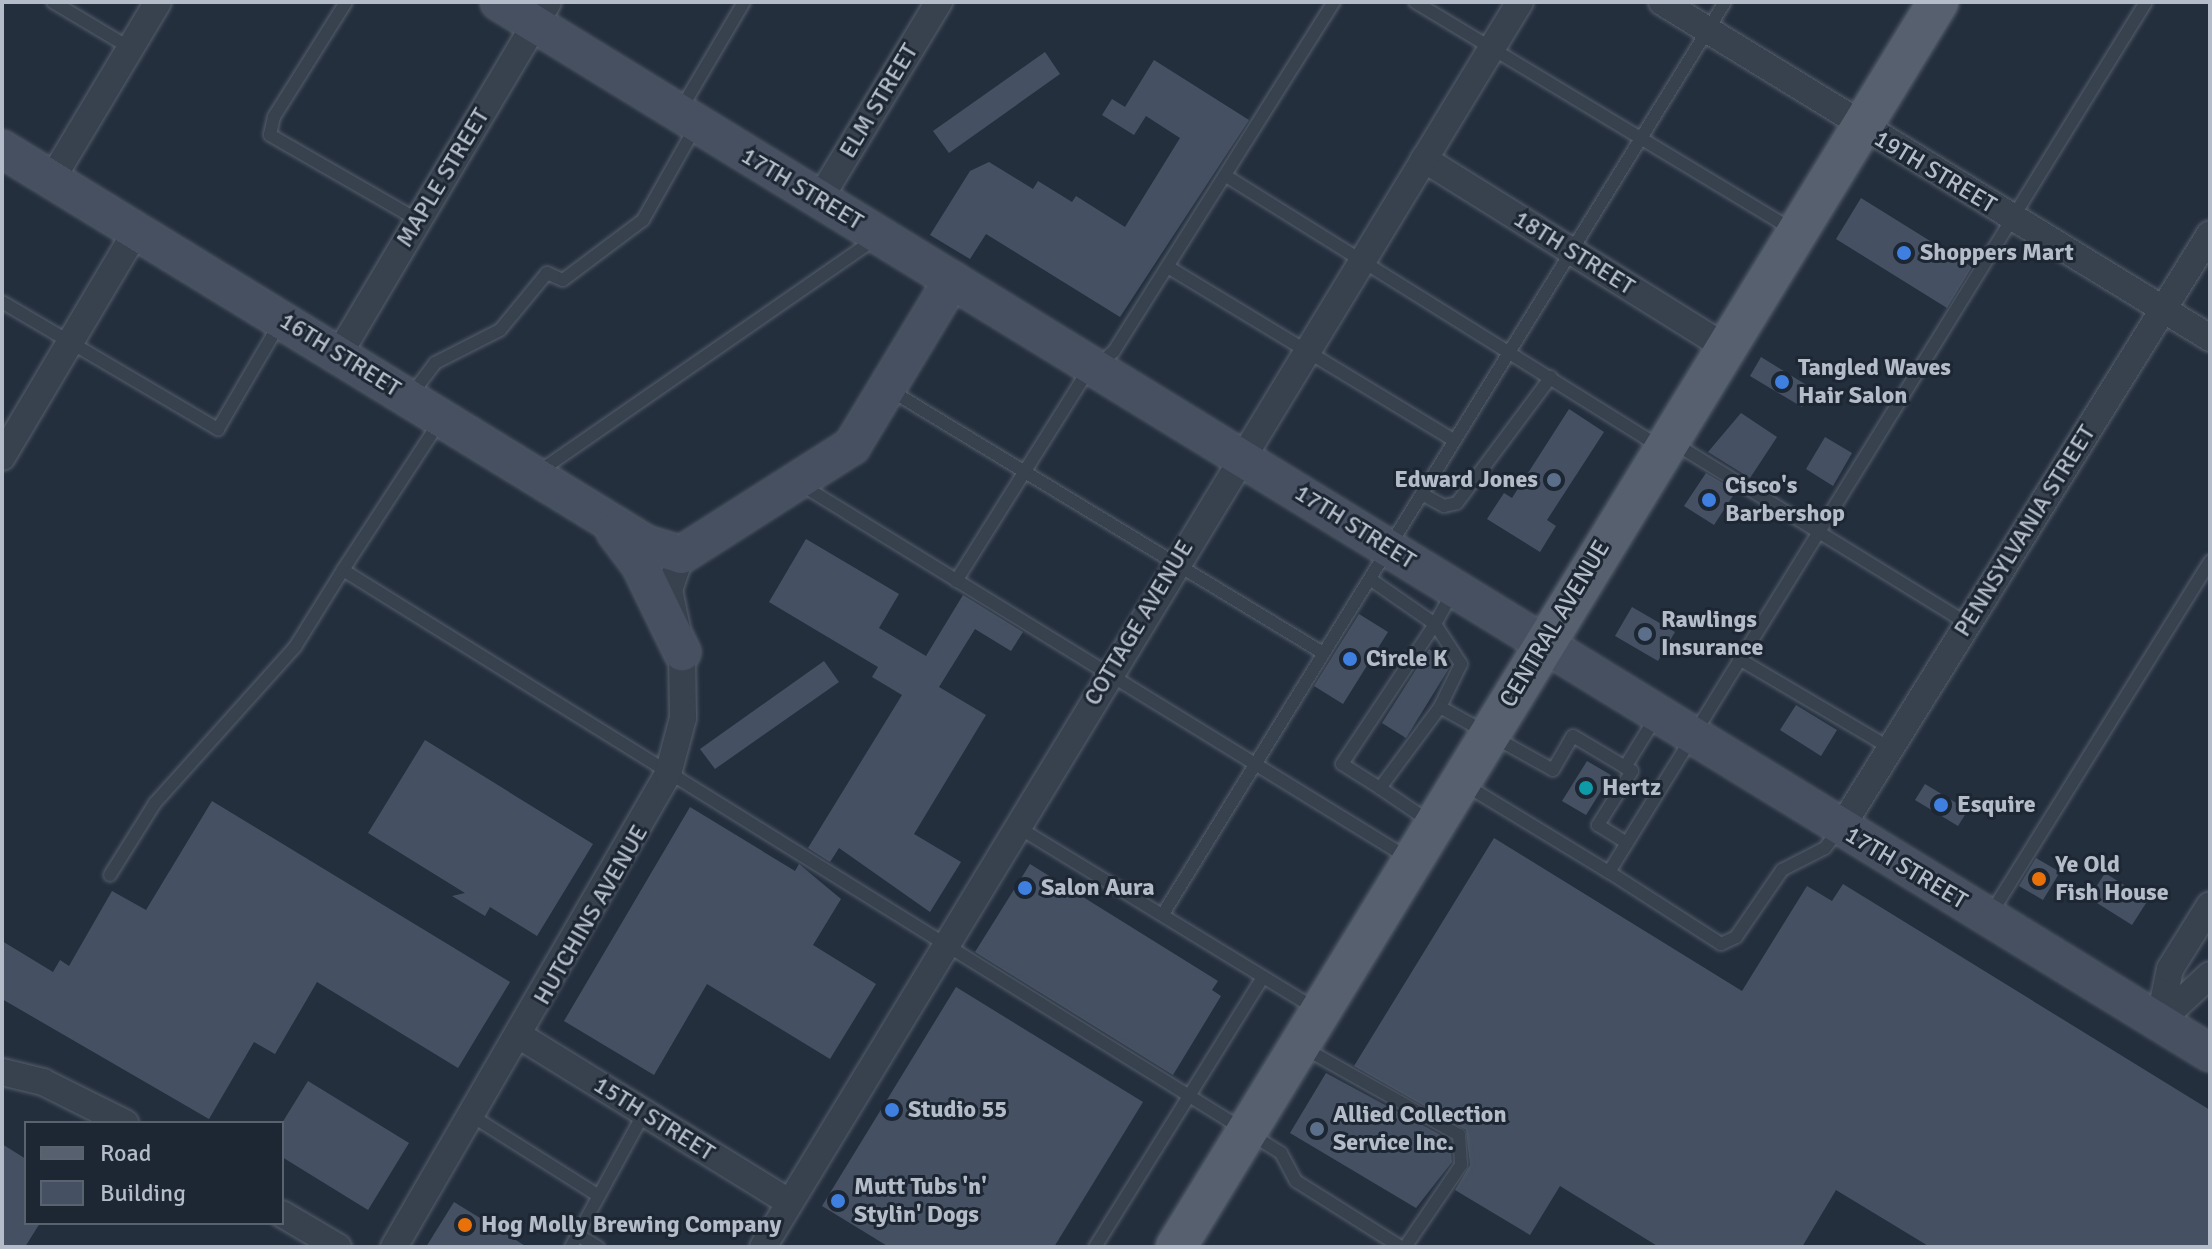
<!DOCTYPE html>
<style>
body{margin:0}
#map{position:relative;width:2212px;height:1249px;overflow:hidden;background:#242f3e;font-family:Signika,sans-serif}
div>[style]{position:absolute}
.building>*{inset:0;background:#455162}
.roads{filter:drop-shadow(0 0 2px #565f6c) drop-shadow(0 0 2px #565f6c)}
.lane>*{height:12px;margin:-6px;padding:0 6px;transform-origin:6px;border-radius:6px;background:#38414e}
.street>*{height:26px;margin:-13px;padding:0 13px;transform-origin:13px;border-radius:13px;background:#38414e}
.secondary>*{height:36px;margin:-18px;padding:0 18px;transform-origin:18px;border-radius:18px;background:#465061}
.primary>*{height:40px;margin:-20px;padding:0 20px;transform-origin:20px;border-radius:20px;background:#56606e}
.dots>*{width:22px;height:22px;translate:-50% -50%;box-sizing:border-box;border:4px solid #1d2633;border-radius:50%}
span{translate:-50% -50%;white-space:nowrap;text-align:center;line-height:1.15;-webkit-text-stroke:6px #1d2633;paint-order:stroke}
.street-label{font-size:24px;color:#b4bcc9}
.poi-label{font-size:24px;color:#b4bcc9;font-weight:700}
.left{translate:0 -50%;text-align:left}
.right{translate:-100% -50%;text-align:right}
.frame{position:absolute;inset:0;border:4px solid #b4bcc9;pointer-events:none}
.legend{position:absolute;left:24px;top:1121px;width:260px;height:104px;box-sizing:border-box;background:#1d2633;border:2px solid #59626f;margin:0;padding:10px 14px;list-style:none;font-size:24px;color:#b4bcc9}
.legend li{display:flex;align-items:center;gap:16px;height:40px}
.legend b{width:40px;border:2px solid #59626f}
</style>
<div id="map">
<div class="building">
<div style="clip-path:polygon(1045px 52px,1060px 74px,949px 153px,933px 131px)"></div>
<div style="clip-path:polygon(1154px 60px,1249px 120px,1120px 317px,986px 234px,970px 259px,930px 235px,970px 171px,989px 162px,1033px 189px,1038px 181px,1072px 202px,1076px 196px,1125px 227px,1180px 138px,1146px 116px,1134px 135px,1102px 115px,1112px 99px,1125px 107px)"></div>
<div style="clip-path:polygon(1861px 198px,1972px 267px,1947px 308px,1836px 239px)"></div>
<div style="clip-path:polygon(1761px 357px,1813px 389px,1802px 407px,1750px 376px)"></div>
<div style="clip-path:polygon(1569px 409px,1604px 432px,1547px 520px,1556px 526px,1540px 552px,1487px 519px,1504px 493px,1512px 498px)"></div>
<div style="clip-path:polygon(1741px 413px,1777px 437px,1750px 478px,1708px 452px)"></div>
<div style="clip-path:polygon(1825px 437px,1852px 453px,1833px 486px,1806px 469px)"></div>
<div style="clip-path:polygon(1706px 473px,1736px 491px,1714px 525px,1684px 506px)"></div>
<div style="clip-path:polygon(806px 539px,899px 594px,879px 628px,926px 656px,963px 595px,1023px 632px,1011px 651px,975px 629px,939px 687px,986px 715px,914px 834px,961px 862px,930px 912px,839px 848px,830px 862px,808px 848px,902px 695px,872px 677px,878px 667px,769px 602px)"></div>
<div style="clip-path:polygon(1632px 607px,1675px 632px,1658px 661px,1615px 636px)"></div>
<div style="clip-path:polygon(1359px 614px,1388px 632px,1343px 704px,1314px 686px)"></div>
<div style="clip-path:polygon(1429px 649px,1451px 665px,1406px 738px,1382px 723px)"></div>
<div style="clip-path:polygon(824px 661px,839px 682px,715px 769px,700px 749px)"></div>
<div style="clip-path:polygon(1796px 705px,1837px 730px,1821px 756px,1780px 730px)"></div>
<div style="clip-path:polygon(425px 740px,593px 844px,537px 936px,490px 907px,485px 916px,452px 896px,465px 893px,368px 833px)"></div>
<div style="clip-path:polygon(1587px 761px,1611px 775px,1586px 815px,1562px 801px)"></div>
<div style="clip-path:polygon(1925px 784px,1968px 810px,1958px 826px,1915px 800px)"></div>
<div style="clip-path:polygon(212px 801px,510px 982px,458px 1068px,317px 982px,275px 1054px,254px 1042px,209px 1119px,2px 999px,2px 941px,53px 972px,60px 960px,69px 966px,112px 891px,146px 910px)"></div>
<div style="clip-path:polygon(690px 807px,795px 871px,799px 864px,841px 899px,813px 945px,876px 984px,830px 1059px,707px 984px,654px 1075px,564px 1021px)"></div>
<div style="clip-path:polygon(1494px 838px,1742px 991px,1807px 886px,1832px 901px,1843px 884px,2210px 1110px,2210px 1247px,1930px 1247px,1836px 1190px,1802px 1247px,1659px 1247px,1560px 1186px,1530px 1235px,1455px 1190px,1470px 1165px,1466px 1130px,1354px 1066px)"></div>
<div style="clip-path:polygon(2036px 858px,2060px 872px,2043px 900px,2019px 886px)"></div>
<div style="clip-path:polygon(1030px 864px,1218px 981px,1212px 990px,1221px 996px,1173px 1075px,975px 952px)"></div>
<div style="clip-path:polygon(2105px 873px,2148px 900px,2132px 925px,2089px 898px)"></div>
<div style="clip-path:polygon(956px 987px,1143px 1102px,1054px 1247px,889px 1247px,822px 1206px)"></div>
<div style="clip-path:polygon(1326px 1073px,1450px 1140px,1452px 1162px,1416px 1208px,1290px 1133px)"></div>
<div style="clip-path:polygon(308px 1081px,409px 1143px,368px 1210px,282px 1157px,282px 1123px)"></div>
<div style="clip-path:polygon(2px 1144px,26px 1159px,26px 1223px,40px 1223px,25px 1247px,2px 1247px)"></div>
<div style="clip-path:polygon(454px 1202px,527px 1247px,426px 1247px)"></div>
</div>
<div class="roads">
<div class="lane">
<div style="left:53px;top:2px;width:90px;rotate:30.9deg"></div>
<div style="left:346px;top:2px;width:136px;rotate:122.1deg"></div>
<div style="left:274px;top:117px;width:18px;rotate:103deg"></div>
<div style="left:270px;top:135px;width:171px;rotate:29.9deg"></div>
<div style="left:1415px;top:2px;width:440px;rotate:31.1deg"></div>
<div style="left:681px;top:109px;width:124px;rotate:-59.5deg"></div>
<div style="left:1226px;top:176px;width:512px;rotate:31.98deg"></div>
<div style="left:1168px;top:267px;width:334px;rotate:31.2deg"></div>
<div style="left:2px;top:302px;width:251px;rotate:30.5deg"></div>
<div style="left:218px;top:429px;width:123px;rotate:-59.7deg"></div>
<div style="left:890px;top:390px;width:507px;rotate:31.27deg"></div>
<div style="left:411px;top:395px;width:40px;rotate:-53deg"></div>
<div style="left:435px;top:363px;width:73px;rotate:-26.9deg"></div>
<div style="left:500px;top:330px;width:74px;rotate:-50.5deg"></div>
<div style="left:547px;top:273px;width:17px;rotate:24deg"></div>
<div style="left:563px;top:280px;width:100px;rotate:-36.9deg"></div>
<div style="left:643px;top:220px;width:108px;rotate:-60.6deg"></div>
<div style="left:440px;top:421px;width:178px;rotate:123.1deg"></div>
<div style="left:343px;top:570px;width:1104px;rotate:31.86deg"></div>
<div style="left:1281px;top:1153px;width:32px;rotate:62deg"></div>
<div style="left:1296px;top:1181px;width:124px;rotate:32.2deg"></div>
<div style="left:1674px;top:443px;width:345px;rotate:31.6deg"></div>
<div style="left:537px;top:473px;width:413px;rotate:-34.7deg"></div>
<div style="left:800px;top:484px;width:714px;rotate:31.6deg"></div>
<div style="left:1422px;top:494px;width:25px;rotate:29deg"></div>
<div style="left:1444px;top:506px;width:13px;rotate:-13deg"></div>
<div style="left:1457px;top:503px;width:157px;rotate:-53.3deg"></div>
<div style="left:1370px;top:579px;width:79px;rotate:34.7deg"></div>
<div style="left:1435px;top:624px;width:168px;rotate:123.6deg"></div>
<div style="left:1342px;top:764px;width:45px;rotate:32.3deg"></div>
<div style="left:956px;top:581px;width:237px;rotate:-57.9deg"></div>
<div style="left:1082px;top:380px;width:43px;rotate:-42.2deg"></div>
<div style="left:1114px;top:351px;width:413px;rotate:-57.8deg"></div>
<div style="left:1739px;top:659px;width:175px;rotate:30.5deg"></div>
<div style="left:1440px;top:707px;width:48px;rotate:-64deg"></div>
<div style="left:1461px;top:664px;width:48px;rotate:-123deg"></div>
<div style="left:1435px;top:624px;width:38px;rotate:-61deg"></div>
<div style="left:1625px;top:767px;width:8px;rotate:30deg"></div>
<div style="left:1632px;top:771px;width:64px;rotate:122.2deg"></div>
<div style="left:1598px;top:825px;width:34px;rotate:32deg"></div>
<div style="left:1464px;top:784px;width:170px;rotate:31.3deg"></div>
<div style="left:1609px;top:872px;width:1022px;rotate:-58.32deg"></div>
<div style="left:1430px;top:822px;width:60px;rotate:-145.8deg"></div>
<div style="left:1380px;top:788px;width:101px;rotate:-53.5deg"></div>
<div style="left:1440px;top:707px;width:129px;rotate:29.1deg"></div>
<div style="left:1553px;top:770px;width:39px;rotate:-60deg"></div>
<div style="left:1573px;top:736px;width:61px;rotate:30.8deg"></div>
<div style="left:1625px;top:767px;width:59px;rotate:-58.2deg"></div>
<div style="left:1016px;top:826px;width:353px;rotate:31.4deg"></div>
<div style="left:1609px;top:872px;width:133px;rotate:32.7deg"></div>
<div style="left:1721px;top:944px;width:17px;rotate:-25deg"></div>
<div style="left:1736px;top:937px;width:81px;rotate:-55.5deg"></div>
<div style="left:1782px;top:870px;width:48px;rotate:-27.1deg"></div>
<div style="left:1825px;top:848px;width:21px;rotate:-53deg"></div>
<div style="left:110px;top:875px;width:85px;rotate:-58deg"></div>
<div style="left:155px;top:803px;width:210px;rotate:-48.1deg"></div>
<div style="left:295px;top:647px;width:91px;rotate:-58.1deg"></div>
<div style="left:1163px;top:914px;width:1071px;rotate:-58.36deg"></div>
<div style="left:1990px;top:915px;width:417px;rotate:-58.1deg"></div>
<div style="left:1304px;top:1048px;width:178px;rotate:29.3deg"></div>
<div style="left:1459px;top:1135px;width:30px;rotate:86deg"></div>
<div style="left:1461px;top:1165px;width:99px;rotate:124.3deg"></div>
<div style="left:472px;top:1116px;width:146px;rotate:32.2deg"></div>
<div style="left:576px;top:1234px;width:26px;rotate:31deg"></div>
<div style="left:571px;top:1247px;width:153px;rotate:-61.4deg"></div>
<div style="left:1095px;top:1247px;width:318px;rotate:-58.1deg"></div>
</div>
<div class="street">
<div style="left:1662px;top:2px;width:643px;rotate:31.51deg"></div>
<div style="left:1424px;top:159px;width:355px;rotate:32deg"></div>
<div style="left:52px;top:179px;width:206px;rotate:-59.1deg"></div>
<div style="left:819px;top:200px;width:232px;rotate:-58.8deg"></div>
<div style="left:339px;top:354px;width:409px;rotate:-59.3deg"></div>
<div style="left:2px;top:457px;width:263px;rotate:-59.3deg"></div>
<div style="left:1841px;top:828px;width:699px;rotate:-58.15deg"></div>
<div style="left:2159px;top:1022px;width:54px;rotate:-78.3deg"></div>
<div style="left:2170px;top:969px;width:75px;rotate:-58deg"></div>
<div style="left:2159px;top:1022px;width:69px;rotate:-42.7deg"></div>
<div style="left:520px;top:1036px;width:314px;rotate:31.7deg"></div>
<div style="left:2px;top:1072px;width:42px;rotate:13.7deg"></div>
<div style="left:43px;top:1082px;width:92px;rotate:26.6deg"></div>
<div style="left:282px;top:1214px;width:65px;rotate:30.5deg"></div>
<div style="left:394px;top:1247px;width:547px;rotate:-59.92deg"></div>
<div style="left:668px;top:774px;width:58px;rotate:-75deg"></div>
<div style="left:683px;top:718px;width:66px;rotate:-90.9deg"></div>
<div style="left:682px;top:652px;width:63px;rotate:-101.8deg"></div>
<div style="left:669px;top:590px;width:37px;rotate:-71deg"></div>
<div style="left:763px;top:1247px;width:1457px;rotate:-58.7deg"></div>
</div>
<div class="secondary">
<div style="left:499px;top:2px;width:2008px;rotate:31.56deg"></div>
<div style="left:2px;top:149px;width:755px;rotate:31.52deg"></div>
<div style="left:646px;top:544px;width:37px;rotate:17deg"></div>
<div style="left:681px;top:555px;width:203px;rotate:-32.5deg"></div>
<div style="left:852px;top:446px;width:194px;rotate:-58.9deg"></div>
<div style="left:615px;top:532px;width:41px;rotate:52.9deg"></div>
<div style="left:640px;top:565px;width:97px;rotate:64.2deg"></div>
</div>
<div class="primary">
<div style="left:1176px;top:1247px;width:1460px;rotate:-58.53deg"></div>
</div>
</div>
<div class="dots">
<div style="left:1904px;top:253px;background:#3f7fe0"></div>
<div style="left:1782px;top:382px;background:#3f7fe0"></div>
<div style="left:1554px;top:480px;background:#5c6f8a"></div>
<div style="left:1709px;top:500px;background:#3f7fe0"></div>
<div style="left:1645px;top:634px;background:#5c6f8a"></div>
<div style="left:1350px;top:659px;background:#3f7fe0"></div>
<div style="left:1586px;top:788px;background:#0f9aa8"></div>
<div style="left:1941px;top:805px;background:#3f7fe0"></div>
<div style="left:2039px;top:879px;background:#e8710a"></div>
<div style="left:1025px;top:888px;background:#3f7fe0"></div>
<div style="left:892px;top:1110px;background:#3f7fe0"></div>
<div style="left:1317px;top:1129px;background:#5c6f8a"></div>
<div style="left:838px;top:1201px;background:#3f7fe0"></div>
<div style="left:465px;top:1225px;background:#e8710a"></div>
</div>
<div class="street-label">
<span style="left:879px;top:101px;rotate:-59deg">ELM STREET</span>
<span style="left:1935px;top:172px;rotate:31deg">19TH STREET</span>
<span style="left:443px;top:178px;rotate:-59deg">MAPLE STREET</span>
<span style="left:802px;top:189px;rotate:31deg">17TH STREET</span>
<span style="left:1574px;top:253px;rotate:32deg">18TH STREET</span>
<span style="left:340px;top:355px;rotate:32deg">16TH STREET</span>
<span style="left:1355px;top:527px;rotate:32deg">17TH STREET</span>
<span style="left:2025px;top:531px;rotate:-58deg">PENNSYLVANIA STREET</span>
<span style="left:1139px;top:623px;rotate:-59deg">COTTAGE AVENUE</span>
<span style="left:1555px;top:624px;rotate:-59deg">CENTRAL AVENUE</span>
<span style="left:1906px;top:868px;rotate:31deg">17TH STREET</span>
<span style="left:591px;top:915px;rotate:-60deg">HUTCHINS AVENUE</span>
<span style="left:654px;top:1119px;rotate:32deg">15TH STREET</span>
</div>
<div class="poi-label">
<span class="left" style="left:1920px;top:253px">Shoppers Mart</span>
<span class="left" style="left:1798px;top:382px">Tangled Waves<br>Hair Salon</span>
<span class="right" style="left:1538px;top:480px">Edward Jones</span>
<span class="left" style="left:1725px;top:500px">Cisco's<br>Barbershop</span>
<span class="left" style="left:1661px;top:634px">Rawlings<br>Insurance</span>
<span class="left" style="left:1366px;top:659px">Circle K</span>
<span class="left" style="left:1602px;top:788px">Hertz</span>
<span class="left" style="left:1957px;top:805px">Esquire</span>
<span class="left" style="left:2055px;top:879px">Ye Old<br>Fish House</span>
<span class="left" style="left:1041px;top:888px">Salon Aura</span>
<span class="left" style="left:908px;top:1110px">Studio 55</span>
<span class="left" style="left:1333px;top:1129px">Allied Collection<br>Service Inc.</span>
<span class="left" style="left:854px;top:1201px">Mutt Tubs 'n'<br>Stylin' Dogs</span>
<span class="left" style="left:481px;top:1225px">Hog Molly Brewing Company</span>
</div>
<div class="frame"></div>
<ul class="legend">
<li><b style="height:10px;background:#56606e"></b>Road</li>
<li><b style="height:22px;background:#455162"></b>Building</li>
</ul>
</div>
